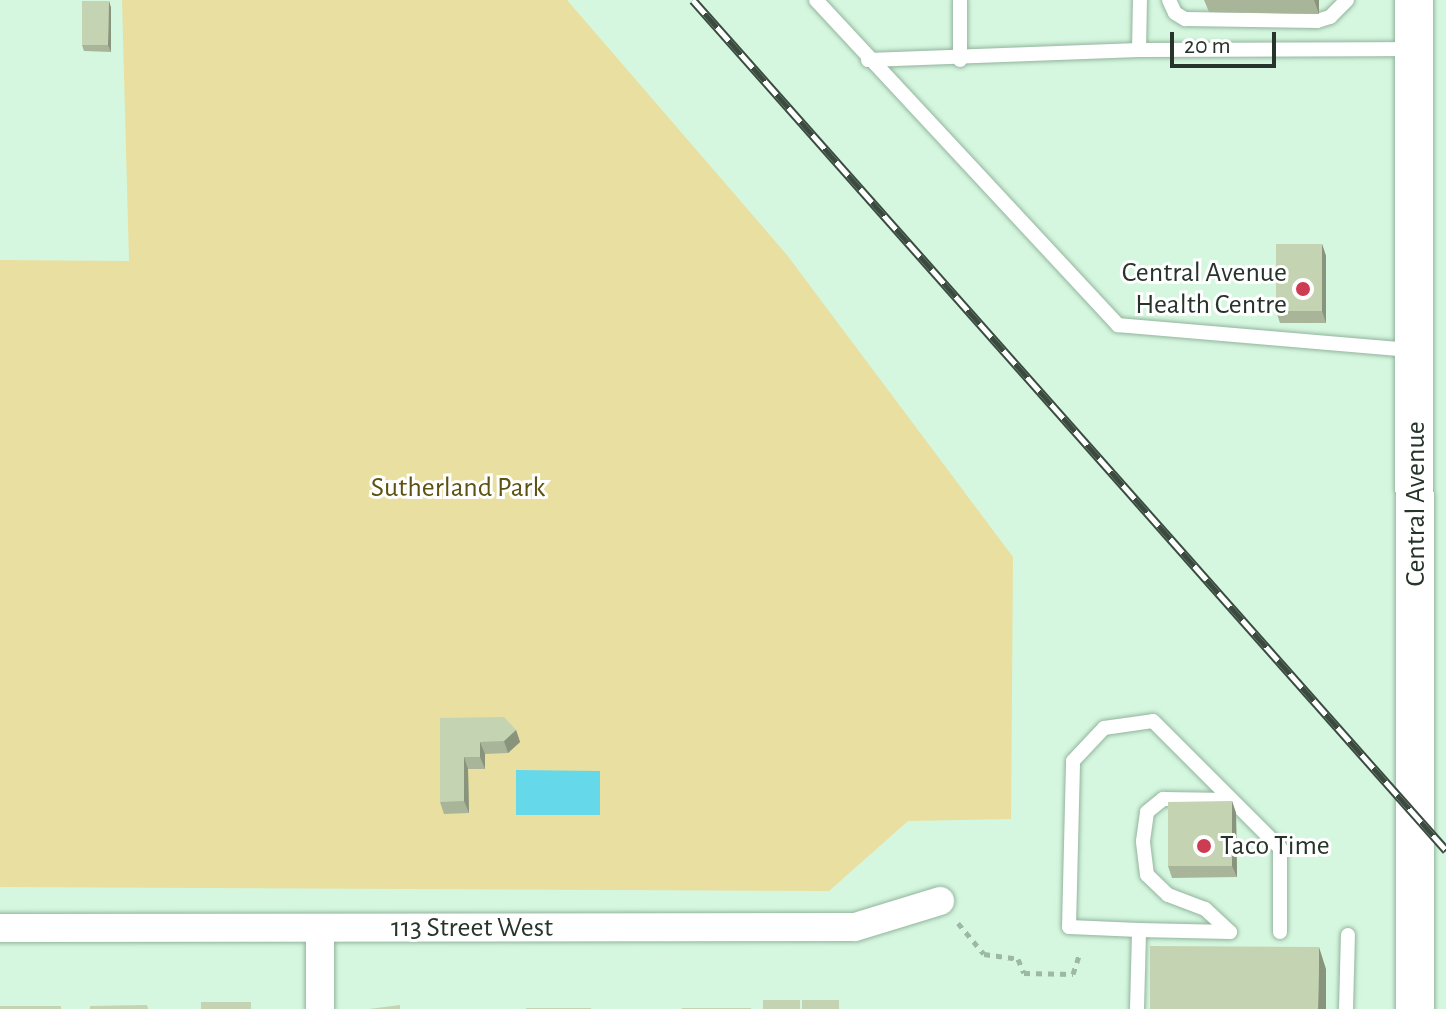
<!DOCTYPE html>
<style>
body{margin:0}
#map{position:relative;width:1446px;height:1009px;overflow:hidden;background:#d5f7df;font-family:"Alegreya Sans",sans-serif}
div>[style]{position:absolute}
.green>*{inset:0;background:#e9dfa0}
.water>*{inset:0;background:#65d8ea}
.path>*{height:5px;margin-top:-2.5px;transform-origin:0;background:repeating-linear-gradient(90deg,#9db8a5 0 6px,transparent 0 12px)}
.roads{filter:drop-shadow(0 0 2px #93b49d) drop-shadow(0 0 2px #93b49d)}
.lane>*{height:14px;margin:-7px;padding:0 7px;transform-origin:7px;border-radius:7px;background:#fff}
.street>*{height:28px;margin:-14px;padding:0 14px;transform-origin:14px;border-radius:14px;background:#fff}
.secondary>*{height:38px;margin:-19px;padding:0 19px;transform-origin:19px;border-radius:19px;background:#fff}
.rail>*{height:9px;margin-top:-4.5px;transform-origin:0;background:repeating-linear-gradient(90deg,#fff 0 18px,#3b4b40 0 36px);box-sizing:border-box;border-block:2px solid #3b4b40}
.wall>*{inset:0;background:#a9b598}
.shaded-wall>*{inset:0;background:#89947c}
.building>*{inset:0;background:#c4d3b1}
.dots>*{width:22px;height:22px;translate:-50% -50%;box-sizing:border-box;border:4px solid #fff;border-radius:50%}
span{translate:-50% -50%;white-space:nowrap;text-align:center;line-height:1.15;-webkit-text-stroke:6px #fff;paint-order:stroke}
.poi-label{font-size:28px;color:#27342b}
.right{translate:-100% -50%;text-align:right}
.left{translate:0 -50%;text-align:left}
.park-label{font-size:28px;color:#5c5211}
.street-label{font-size:28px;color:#27342b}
.scale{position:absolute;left:1170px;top:32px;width:106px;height:36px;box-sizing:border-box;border:4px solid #27342b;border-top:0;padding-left:10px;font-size:24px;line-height:28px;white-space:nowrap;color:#27342b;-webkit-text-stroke:6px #fff;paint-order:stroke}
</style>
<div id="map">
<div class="green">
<div style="clip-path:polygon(122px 0,567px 0,787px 255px,1013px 557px,1011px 819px,908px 821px,829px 891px,0 887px,0 260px,129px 261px)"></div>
</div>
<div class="water">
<div style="clip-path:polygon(516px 770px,600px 771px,600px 815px,516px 815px)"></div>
</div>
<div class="path">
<div style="left:958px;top:923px;width:40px;rotate:50deg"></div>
<div style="left:984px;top:954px;width:34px;rotate:8deg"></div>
<div style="left:1018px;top:959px;width:15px;rotate:67deg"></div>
<div style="left:1024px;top:973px;width:49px;rotate:1.2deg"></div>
<div style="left:1073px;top:974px;width:23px;rotate:-72deg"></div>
</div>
<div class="roads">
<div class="lane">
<div style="left:816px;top:0;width:444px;rotate:47.1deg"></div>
<div style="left:1118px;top:325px;width:295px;rotate:4.9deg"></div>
<div style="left:1169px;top:0;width:14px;rotate:65deg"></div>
<div style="left:1175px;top:13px;width:12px;rotate:31deg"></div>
<div style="left:1185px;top:19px;width:132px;rotate:0.9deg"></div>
<div style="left:1317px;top:21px;width:14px;rotate:-17deg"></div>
<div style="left:1330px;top:17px;width:24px;rotate:-45deg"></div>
<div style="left:1139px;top:50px;width:50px;rotate:-88.9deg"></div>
<div style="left:868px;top:60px;width:271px;rotate:-2.1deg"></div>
<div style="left:1139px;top:50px;width:273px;rotate:-0.2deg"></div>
<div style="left:960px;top:60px;width:60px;rotate:-90deg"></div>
<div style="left:1139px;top:930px;width:70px;rotate:-177.5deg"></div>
<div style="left:1069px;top:927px;width:166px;rotate:-88.6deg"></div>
<div style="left:1073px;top:761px;width:45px;rotate:-46.8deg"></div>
<div style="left:1104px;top:728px;width:49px;rotate:-8.1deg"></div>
<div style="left:1153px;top:721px;width:180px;rotate:45deg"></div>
<div style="left:1280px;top:848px;width:84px;rotate:90deg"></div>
<div style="left:1230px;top:932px;width:34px;rotate:-137deg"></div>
<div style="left:1205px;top:909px;width:40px;rotate:-159deg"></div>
<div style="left:1168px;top:895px;width:29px;rotate:-136deg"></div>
<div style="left:1147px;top:875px;width:34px;rotate:-97deg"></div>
<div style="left:1143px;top:841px;width:29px;rotate:-82deg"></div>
<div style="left:1147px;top:812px;width:21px;rotate:-39deg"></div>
<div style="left:1163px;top:799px;width:68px;rotate:0.8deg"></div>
<div style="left:1137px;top:1009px;width:79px;rotate:-88.5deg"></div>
<div style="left:1139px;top:930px;width:91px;rotate:1.3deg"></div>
<div style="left:1346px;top:1009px;width:74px;rotate:-88.5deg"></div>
</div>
<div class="street">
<div style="left:0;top:928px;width:855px;rotate:-0.07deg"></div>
<div style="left:855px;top:927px;width:89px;rotate:-17deg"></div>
<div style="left:320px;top:928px;width:81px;rotate:90deg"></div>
</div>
<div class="secondary">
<div style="left:1414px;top:0;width:1009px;rotate:89.94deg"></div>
</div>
</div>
<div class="rail">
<div style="left:693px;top:0;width:1136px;rotate:48.46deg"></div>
</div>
<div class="wall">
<div style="clip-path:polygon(1204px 0,1319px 0,1319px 14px,1209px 12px)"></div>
<div style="clip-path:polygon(109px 1px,111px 8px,111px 52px,84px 51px,82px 45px)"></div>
<div style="clip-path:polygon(1322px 244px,1326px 256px,1326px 323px,1280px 323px,1276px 311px)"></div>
<div style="clip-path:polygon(440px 718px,516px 730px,520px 742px,508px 753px,485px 754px,485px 769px,468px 769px,469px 813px,444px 814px,440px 802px)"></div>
<div style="clip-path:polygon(1232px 801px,1236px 813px,1237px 877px,1172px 878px,1168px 866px)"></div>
</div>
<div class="shaded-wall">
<div style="clip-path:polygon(1314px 0,1319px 0,1319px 14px)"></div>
<div style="clip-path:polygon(109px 1px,111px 8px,111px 52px,108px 45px)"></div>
<div style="clip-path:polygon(1322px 244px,1326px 256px,1326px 323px,1322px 311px)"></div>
<div style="clip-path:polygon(516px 730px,520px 742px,508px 753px,504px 741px)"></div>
<div style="clip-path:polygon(480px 742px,485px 754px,485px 769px,480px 757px)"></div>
<div style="clip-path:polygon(464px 757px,468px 769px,469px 813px,464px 801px)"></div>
<div style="clip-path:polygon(1232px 801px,1236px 813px,1237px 877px,1232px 866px)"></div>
<div style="clip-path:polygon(1319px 947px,1326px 969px,1326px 1009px,1318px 1009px)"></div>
</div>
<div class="building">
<div style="clip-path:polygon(82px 1px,109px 1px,108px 45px,82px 45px)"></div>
<div style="clip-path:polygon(1276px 244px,1322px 244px,1322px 311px,1276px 311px)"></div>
<div style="clip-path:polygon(504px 717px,516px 730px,504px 741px,480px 742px,480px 757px,464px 757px,464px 801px,440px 802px,440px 718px)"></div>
<div style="clip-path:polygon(1232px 801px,1232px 866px,1168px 866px,1168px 802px)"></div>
<div style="clip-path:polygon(1150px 946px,1319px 947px,1318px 1009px,1150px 1009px)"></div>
<div style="clip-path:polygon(763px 1000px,800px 1000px,800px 1009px,763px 1009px)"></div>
<div style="clip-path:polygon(802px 1000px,839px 1000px,839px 1009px,802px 1009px)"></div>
<div style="clip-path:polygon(201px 1002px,251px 1002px,251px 1009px,201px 1009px)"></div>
<div style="clip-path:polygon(147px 1005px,148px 1009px,90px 1009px,90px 1006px)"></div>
<div style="clip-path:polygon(400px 1005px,400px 1009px,369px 1009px)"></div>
<div style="clip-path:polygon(0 1006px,61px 1006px,61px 1009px,0 1009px)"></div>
<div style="clip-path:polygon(526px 1008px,591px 1008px,591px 1009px,526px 1009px)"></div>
<div style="clip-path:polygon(682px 1008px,751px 1008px,751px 1009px,682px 1009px)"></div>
</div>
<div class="dots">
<div style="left:1303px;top:289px;background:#cd3c50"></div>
<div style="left:1204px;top:846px;background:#cd3c50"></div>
</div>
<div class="poi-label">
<span class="right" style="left:1287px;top:289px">Central Avenue<br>Health Centre</span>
<span class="left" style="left:1220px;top:846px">Taco Time</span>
</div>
<div class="park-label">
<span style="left:458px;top:488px">Sutherland Park</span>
</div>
<div class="street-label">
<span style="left:1416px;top:504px;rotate:-90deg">Central Avenue</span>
<span style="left:472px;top:928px">113 Street West</span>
</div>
<div class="scale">20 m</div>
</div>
